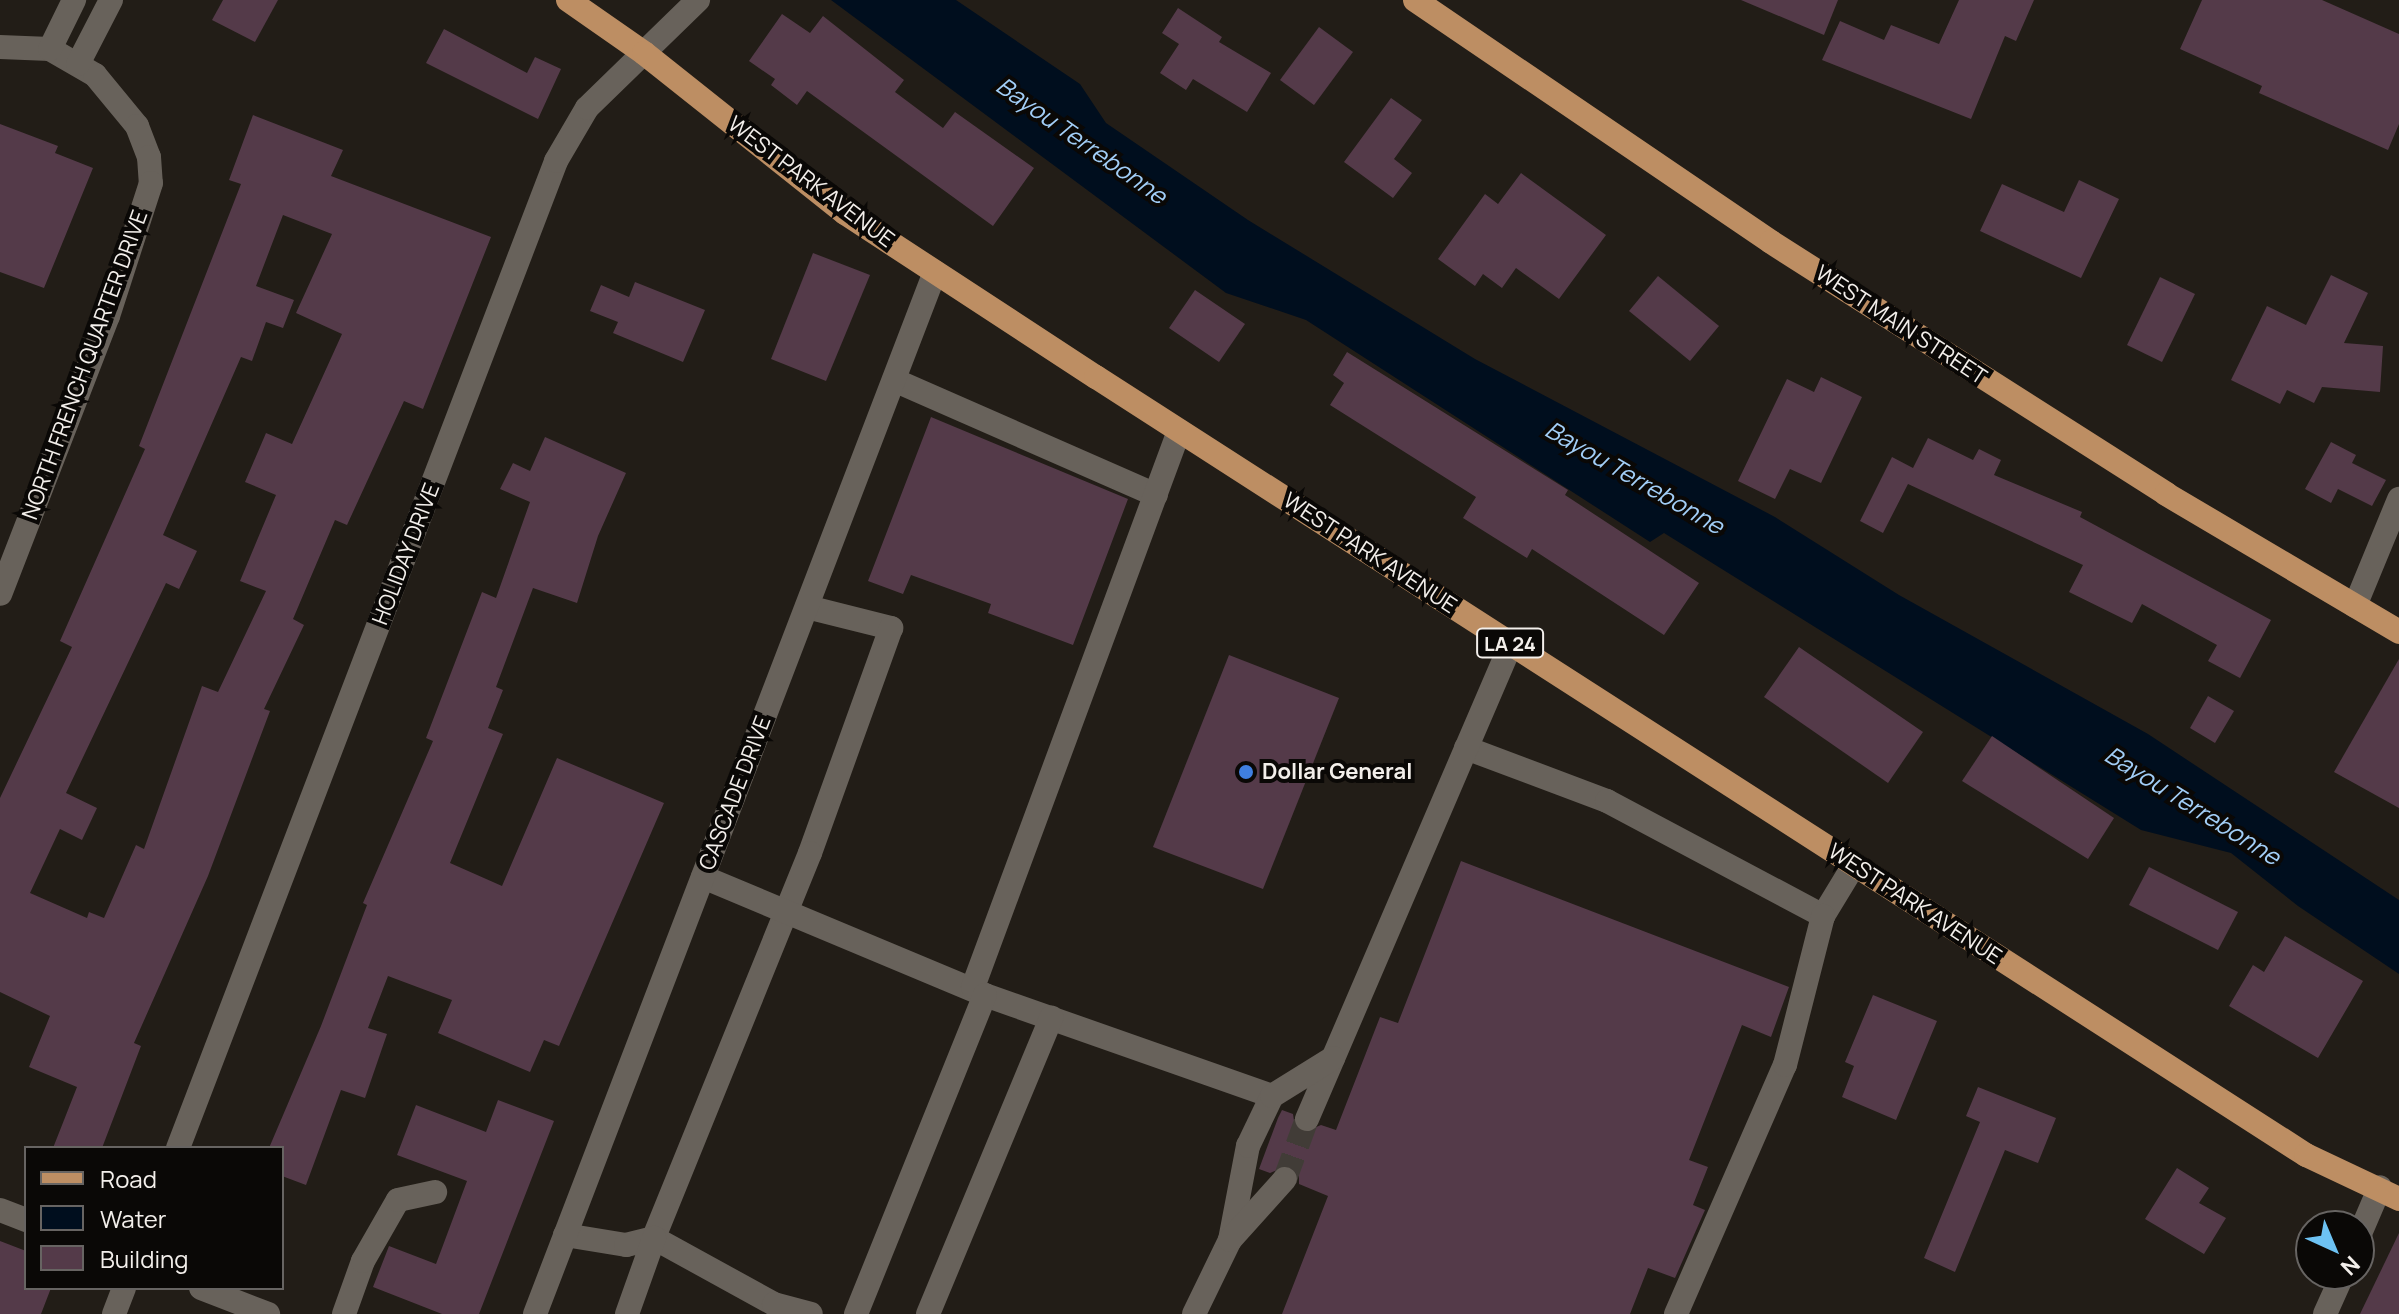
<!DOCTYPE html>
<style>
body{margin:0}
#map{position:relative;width:2399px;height:1314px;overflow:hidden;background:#221d17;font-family:Manrope,sans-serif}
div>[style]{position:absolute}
.water>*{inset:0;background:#000e1e}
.building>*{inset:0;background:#543a49}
.minor-tunnel>*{height:24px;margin-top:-12px;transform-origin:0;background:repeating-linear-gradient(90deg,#413c37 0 24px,transparent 0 36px)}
.minor>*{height:24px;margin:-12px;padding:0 12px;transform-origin:12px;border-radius:12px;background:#68625b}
.major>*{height:24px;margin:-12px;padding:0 12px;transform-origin:12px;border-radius:12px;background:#bd8e63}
.dots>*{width:22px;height:22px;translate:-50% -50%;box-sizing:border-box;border:4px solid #0a0806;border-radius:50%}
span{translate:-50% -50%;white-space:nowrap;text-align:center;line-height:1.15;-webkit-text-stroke:8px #0a0806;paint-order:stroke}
.shield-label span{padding:2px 6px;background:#0a0806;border:2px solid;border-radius:6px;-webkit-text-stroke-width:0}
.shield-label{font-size:20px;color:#f3efeb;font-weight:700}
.street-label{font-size:22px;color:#f3efeb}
.poi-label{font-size:22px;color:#f3efeb;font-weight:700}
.left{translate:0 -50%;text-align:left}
.water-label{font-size:24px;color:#a2cef7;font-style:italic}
.legend{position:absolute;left:24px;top:1146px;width:260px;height:144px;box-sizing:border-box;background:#0a0806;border:2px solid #676462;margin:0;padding:10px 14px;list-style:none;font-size:24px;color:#f3efeb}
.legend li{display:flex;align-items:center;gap:16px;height:40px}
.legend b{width:40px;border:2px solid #676462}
.north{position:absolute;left:2295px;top:1210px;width:80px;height:80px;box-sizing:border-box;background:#0a0806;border:2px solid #676462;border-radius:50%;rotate:136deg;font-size:22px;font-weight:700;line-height:32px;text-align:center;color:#f3efeb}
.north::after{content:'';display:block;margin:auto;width:28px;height:36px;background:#6dc2f3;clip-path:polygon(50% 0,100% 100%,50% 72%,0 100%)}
</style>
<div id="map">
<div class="water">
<div style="clip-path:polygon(831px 0,956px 0,1080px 84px,1106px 123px,1248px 220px,1475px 359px,1775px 517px,1899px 595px,2148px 734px,2399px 900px,2399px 974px,2298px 906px,2231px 853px,2141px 830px,1664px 533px,1650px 542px,1306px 320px,1226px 293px)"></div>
</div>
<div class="building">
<div style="clip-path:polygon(223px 0,278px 0,255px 42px,212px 20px)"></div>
<div style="clip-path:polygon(1741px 0,1838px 0,1824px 35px)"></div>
<div style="clip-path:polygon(1959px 0,2034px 0,2016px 41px,2005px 36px,1971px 119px,1822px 60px,1840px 21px,1884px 40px,1891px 25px,1939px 44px)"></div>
<div style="clip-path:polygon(2202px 0,2322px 0,2399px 34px,2399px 124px,2388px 150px,2259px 93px,2262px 86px,2180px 49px)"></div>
<div style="clip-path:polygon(1178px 8px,1222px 37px,1219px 42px,1271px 73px,1247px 112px,1193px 79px,1186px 90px,1160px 73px,1179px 44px,1162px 33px)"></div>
<div style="clip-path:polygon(782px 14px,810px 33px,823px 16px,904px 80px,895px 92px,943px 128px,955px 112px,1034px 168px,993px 226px,807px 91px,797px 105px,771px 85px,775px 79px,749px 61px)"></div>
<div style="clip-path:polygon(1319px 27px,1353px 52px,1314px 105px,1280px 80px)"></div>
<div style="clip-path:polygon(444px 29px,527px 73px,535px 57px,561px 69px,538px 119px,426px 63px)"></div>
<div style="clip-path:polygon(1391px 98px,1422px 120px,1394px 159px,1412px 173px,1393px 198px,1344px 162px)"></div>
<div style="clip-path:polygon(evenodd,253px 115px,343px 150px,331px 176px,491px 237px,423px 409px,404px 401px,347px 525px,335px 520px,293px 619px,304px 625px,264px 709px,270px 711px,208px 876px,134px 1043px,141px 1046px,102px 1148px,53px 1148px,77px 1087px,29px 1067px,50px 1016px,0 992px,0 798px,72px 647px,60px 641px,145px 449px,139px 446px,241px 184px,229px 180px,253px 115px,283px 215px,332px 234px,296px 313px,342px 334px,292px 444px,266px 433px,245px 482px,276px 495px,240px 581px,266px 591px,218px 692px,202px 686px,144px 849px,136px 845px,104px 918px,89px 912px,87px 918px,30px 893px,60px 829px,82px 840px,97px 808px,66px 793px,166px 583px,179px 589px,197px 551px,163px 535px,241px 357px,252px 361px,266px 322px,283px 328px,294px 300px,256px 286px,283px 215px)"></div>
<div style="clip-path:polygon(0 124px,58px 146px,55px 153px,93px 168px,44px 288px,0 272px)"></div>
<div style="clip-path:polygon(1521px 173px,1606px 235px,1559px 299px,1516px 268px,1502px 288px,1483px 274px,1475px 286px,1438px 259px,1485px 194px,1498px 204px)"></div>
<div style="clip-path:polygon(2079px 180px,2119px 199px,2081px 278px,1980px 231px,2002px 184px,2064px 212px)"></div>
<div style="clip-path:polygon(813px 253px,870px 275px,826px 381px,771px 359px)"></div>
<div style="clip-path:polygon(2331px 275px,2368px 293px,2344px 343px,2383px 346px,2380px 392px,2322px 387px,2314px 403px,2287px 390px,2280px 404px,2231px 380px,2267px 306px,2306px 325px)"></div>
<div style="clip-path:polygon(1658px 276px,1719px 326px,1690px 361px,1629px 311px)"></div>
<div style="clip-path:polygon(2160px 277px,2195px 294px,2162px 362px,2127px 345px)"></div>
<div style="clip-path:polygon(635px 282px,705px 310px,683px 362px,613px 333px,618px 322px,590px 311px,601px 285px,629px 297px)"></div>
<div style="clip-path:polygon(1195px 290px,1245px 324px,1219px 362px,1169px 328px)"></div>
<div style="clip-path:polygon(1347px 352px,1568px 490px,1565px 495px,1699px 583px,1664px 635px,1532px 549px,1527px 558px,1463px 518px,1476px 497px,1330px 405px,1344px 383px,1333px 375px)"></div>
<div style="clip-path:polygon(1821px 377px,1862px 397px,1821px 483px,1790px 469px,1775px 499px,1738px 481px,1787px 379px,1814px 392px)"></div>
<div style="clip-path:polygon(931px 417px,1128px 499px,1073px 645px,988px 613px,991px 604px,911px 575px,903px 594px,868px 581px)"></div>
<div style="clip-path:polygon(545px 437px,626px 473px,598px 536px,577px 603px,533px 588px,496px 687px,503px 690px,488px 728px,503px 734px,450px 863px,502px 886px,557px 758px,664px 803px,559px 1046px,544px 1040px,530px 1072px,438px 1033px,452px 1000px,388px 976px,368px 1028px,387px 1034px,365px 1098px,341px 1090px,306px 1185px,282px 1176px,282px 1148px,269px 1148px,321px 1026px,367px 905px,363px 903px,433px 741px,426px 738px,482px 592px,496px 598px,530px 502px,500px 489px,513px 463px,530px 471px)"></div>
<div style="clip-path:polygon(1928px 438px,1973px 460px,1979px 449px,2001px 460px,1994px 475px,2082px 512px,2080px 517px,2271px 620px,2240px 678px,2208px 661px,2217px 645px,2142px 604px,2132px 623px,2069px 592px,2083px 565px,1908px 484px,1883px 533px,1860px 521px,1892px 457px,1913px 468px)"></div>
<div style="clip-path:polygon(2331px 442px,2356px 455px,2352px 463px,2386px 480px,2372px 506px,2338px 489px,2331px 503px,2305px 489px)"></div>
<div style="clip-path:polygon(1799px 647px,1923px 732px,1888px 783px,1764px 697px)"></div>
<div style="clip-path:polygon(1229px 655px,1339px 698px,1263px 889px,1153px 847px)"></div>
<div style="clip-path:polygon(2399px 659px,2399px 808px,2334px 772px)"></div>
<div style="clip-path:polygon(2208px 696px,2234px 711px,2215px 743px,2190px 728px)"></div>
<div style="clip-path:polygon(1992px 736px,2114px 818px,2088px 859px,1962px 781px)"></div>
<div style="clip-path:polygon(1461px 861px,1789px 987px,1771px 1037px,1742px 1025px,1689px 1160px,1708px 1167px,1693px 1205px,1705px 1210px,1675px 1278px,1648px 1268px,1630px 1314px,1282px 1314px,1328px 1196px,1299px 1184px,1299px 1174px,1289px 1165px,1270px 1173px,1259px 1169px,1278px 1118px,1282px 1110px,1293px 1114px,1295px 1127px,1302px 1133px,1321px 1125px,1336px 1130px,1380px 1017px,1398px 1023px)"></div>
<div style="clip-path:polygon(2149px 867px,2238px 912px,2218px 950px,2129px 905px)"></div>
<div style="clip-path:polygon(2285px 936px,2363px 981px,2318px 1058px,2229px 1006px,2253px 965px,2264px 972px)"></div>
<div style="clip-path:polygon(1873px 995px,1937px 1021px,1896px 1120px,1842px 1097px,1854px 1066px,1845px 1062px)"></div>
<div style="clip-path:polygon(1978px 1087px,2056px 1118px,2038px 1163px,2005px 1150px,1955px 1272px,1924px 1258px,1980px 1122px,1966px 1116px)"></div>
<div style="clip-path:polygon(498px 1100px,554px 1121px,479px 1314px,442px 1314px,373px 1287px,389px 1246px,436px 1264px,467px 1181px,397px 1155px,416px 1105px,486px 1132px)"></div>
<div style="clip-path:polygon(2177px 1168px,2209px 1188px,2199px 1203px,2226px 1218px,2204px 1254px,2145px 1219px)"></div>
<div style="clip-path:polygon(2399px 1233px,2399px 1314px,2360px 1314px)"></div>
<div style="clip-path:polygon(0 1241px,26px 1251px,26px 1288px,51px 1288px,41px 1314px,0 1314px)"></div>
</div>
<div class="minor-tunnel">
<div style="left:1285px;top:1179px;width:64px;rotate:-69.9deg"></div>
</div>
<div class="minor">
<div style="left:0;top:47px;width:50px;rotate:2.3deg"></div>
<div style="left:50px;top:49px;width:52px;rotate:30deg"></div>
<div style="left:95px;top:75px;width:66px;rotate:50.5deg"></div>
<div style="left:137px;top:126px;width:33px;rotate:69deg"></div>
<div style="left:149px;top:157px;width:26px;rotate:86deg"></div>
<div style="left:151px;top:183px;width:140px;rotate:107.9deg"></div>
<div style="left:108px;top:316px;width:298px;rotate:111.2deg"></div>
<div style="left:50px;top:49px;width:55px;rotate:-63.9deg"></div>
<div style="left:78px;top:64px;width:72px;rotate:-62.7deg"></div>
<div style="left:894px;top:380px;width:286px;rotate:23.7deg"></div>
<div style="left:2355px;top:606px;width:116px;rotate:-67.6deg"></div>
<div style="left:807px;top:607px;width:87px;rotate:14deg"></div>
<div style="left:891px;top:628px;width:239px;rotate:109.8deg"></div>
<div style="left:810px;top:853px;width:415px;rotate:112.1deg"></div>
<div style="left:654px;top:1238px;width:137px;rotate:28.8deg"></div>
<div style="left:774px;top:1304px;width:38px;rotate:15deg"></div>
<div style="left:1466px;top:748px;width:151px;rotate:20.6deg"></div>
<div style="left:1607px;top:801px;width:245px;rotate:28deg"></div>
<div style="left:1823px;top:916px;width:60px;rotate:-58.7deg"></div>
<div style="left:703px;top:877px;width:306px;rotate:22.7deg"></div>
<div style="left:985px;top:995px;width:304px;rotate:19.4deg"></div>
<div style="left:973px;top:987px;width:593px;rotate:-69.67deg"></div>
<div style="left:1307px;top:1119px;width:517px;rotate:-66.76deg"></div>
<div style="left:178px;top:1148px;width:1057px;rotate:-69.04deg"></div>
<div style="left:556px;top:161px;width:61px;rotate:-59.7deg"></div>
<div style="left:587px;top:108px;width:155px;rotate:-44.2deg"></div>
<div style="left:0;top:1210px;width:28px;rotate:21deg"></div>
<div style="left:565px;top:1235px;width:62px;rotate:9.3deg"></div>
<div style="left:626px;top:1245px;width:29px;rotate:-14deg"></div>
<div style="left:2359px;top:1236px;width:53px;rotate:-66.8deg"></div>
<div style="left:1230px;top:1240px;width:96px;rotate:-79.2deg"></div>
<div style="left:1248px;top:1146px;width:55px;rotate:-64.4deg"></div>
<div style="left:1272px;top:1096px;width:72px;rotate:-31.9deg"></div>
<div style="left:201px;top:1288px;width:72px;rotate:21.2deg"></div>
<div style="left:114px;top:1314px;width:28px;rotate:-69deg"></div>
<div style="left:344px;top:1314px;width:56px;rotate:-70.3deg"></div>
<div style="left:363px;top:1261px;width:70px;rotate:-60.2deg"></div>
<div style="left:398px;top:1200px;width:38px;rotate:-12deg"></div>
<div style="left:535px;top:1314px;width:1116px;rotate:-69deg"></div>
<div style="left:627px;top:1314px;width:81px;rotate:-70.4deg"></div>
<div style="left:856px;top:1314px;width:344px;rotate:-68deg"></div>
<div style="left:928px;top:1314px;width:321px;rotate:-67.4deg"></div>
<div style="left:1194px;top:1314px;width:82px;rotate:-64.1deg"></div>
<div style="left:1230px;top:1240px;width:82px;rotate:-48deg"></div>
<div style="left:1676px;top:1314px;width:272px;rotate:-66.4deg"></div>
<div style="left:1785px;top:1065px;width:154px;rotate:-75.7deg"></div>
<div style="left:2325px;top:1314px;width:44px;rotate:-65.8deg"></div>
</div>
<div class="major">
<div style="left:568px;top:0;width:93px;rotate:34.9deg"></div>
<div style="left:644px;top:53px;width:257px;rotate:38.5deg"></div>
<div style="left:845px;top:213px;width:300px;rotate:33.2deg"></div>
<div style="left:1096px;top:377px;width:1439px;rotate:32.74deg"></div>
<div style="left:2306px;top:1155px;width:103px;rotate:25.3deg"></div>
<div style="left:1415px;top:0;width:430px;rotate:34.2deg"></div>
<div style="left:1771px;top:242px;width:469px;rotate:32.5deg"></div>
<div style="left:2166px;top:494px;width:271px;rotate:30.6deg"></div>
</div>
<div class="dots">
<div style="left:1246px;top:772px;background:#3f7fe0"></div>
</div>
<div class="shield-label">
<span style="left:1510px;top:643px">LA 24</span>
</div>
<div class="street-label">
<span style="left:811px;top:182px;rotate:37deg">WEST PARK AVENUE</span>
<span style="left:1901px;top:325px;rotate:33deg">WEST MAIN STREET</span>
<span style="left:85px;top:365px;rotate:-70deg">NORTH FRENCH QUARTER DRIVE</span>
<span style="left:1370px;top:553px;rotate:33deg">WEST PARK AVENUE</span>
<span style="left:406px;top:554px;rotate:-69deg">HOLIDAY DRIVE</span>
<span style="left:735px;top:793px;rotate:-69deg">CASCADE DRIVE</span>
<span style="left:1915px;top:904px;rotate:33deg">WEST PARK AVENUE</span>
</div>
<div class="poi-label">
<span class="left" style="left:1262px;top:772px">Dollar General</span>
</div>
<div class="water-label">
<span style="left:1082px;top:140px;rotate:35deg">Bayou Terrebonne</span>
<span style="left:1635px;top:477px;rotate:30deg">Bayou Terrebonne</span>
<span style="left:2193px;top:805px;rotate:32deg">Bayou Terrebonne</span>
</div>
<ul class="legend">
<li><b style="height:10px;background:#bd8e63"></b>Road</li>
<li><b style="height:22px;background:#000e1e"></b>Water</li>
<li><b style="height:22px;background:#543a49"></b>Building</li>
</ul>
<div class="north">N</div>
</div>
